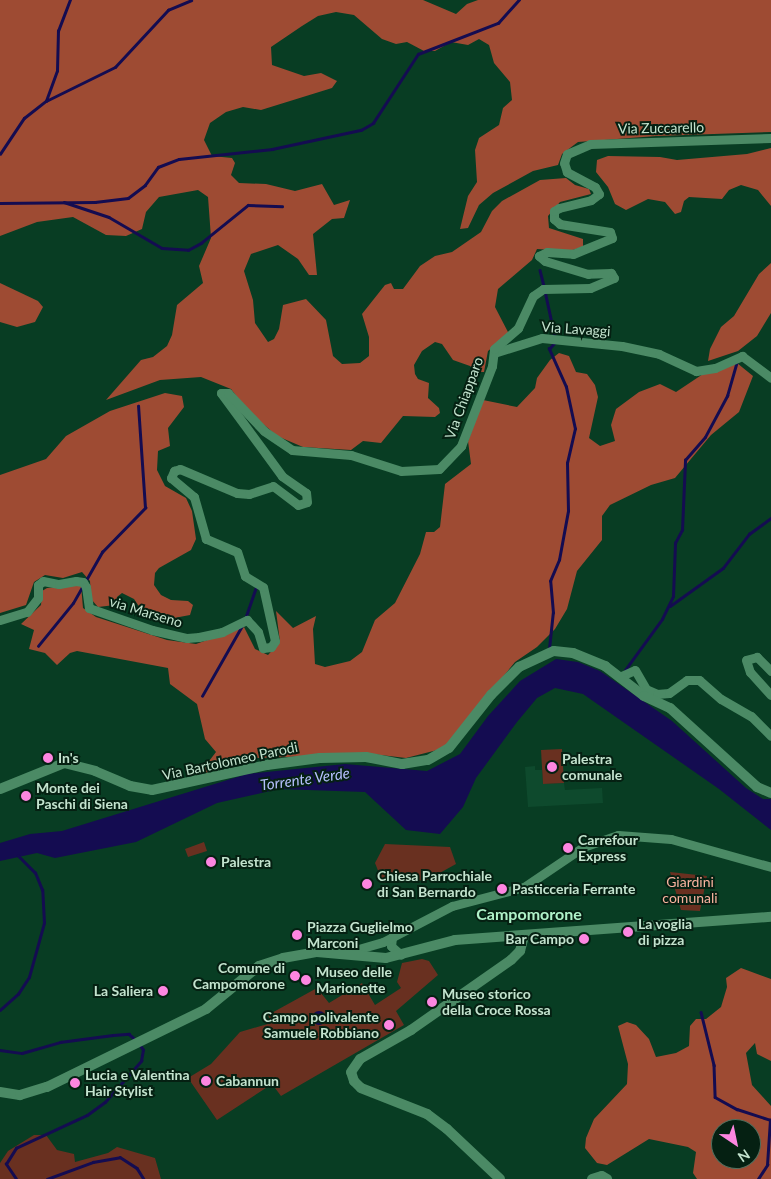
<!DOCTYPE html>
<style>
body{margin:0}
#map{position:relative;width:771px;height:1179px;overflow:hidden;background:#083d23;font-family:Lato,sans-serif}
div>[style]{position:absolute}
.built>*{inset:0;background:#0e4a2d}
.green>*{inset:0;background:#693020}
.forest>*{inset:0;background:#9e4b33}
.water>*{inset:0;background:#140c51}
.round{border-radius:50%}
.stream>*{height:2.5px;margin:-1.25px;padding:0 1.25px;transform-origin:1.25px;border-radius:1.25px;background:#140c51}
.tertiary>*{height:9px;margin:-4.5px;padding:0 4.5px;transform-origin:4.5px;border-radius:4.5px;background:#4b8a65}
.secondary>*{height:10px;margin:-5px;padding:0 5px;transform-origin:5px;border-radius:5px;background:#4b8a65}
.dots>*{width:14px;height:14px;translate:-50% -50%;box-sizing:border-box;border:2px solid #052012;border-radius:50%}
span{translate:-50% -50%;white-space:nowrap;text-align:center;line-height:1.15;-webkit-text-stroke:4px #052012;paint-order:stroke}
.street-label{font-size:14px;color:#c3e3ce}
.poi-label{font-size:14px;color:#c3e3ce;font-weight:700}
.left{translate:0 -50%;text-align:left}
.right{translate:-100% -50%;text-align:right}
.park-label{font-size:14px;color:#fab39f}
.water-label{font-size:15px;color:#b5bffd;font-style:italic}
.quarter-label{font-size:16px;color:#b0f2c9;font-weight:700}
.north{position:absolute;left:711px;top:1119px;width:50px;height:50px;box-sizing:border-box;background:#052012;border:1px solid #516e5d;border-radius:50%;rotate:146deg;font-size:14px;font-weight:700;line-height:20px;text-align:center;color:#c3e3ce}
.north::after{content:'';display:block;margin:auto;width:18px;height:22px;background:#fd86e1;clip-path:polygon(50% 0,100% 100%,50% 72%,0 100%)}
</style>
<div id="map">
<div class="built">
<div style="clip-path:polygon(535px 766px,535px 770px,542px 770px,543px 784px,564px 783px,565px 790px,602px 788px,603px 803px,528px 807px,525px 767px)"></div>
</div>
<div class="green">
<div style="clip-path:polygon(562px 749px,564px 783px,543px 784px,541px 750px)"></div>
<div style="clip-path:polygon(204px 842px,207px 851px,188px 857px,185px 849px)"></div>
<div style="clip-path:polygon(385px 844px,450px 847px,456px 864px,427px 880px,383px 883px,375px 863px)"></div>
<div style="clip-path:polygon(670px 872px,707px 876px,700px 911px,681px 910px)"></div>
<div style="clip-path:polygon(422px 959px,429px 961px,438px 975px,396px 1011px,404px 1025px,281px 1096px,272px 1084px,217px 1120px,188px 1078px,211px 1064px,240px 1032px,271px 1023px,268px 1015px,317px 988px,329px 1003px,362px 983px,375px 1005px,401px 988px,397px 982px,402px 963px)"></div>
<div style="clip-path:polygon(34px 1135px,46px 1135px,57px 1150px,74px 1154px,75px 1162px,108px 1153px,117px 1147px,155px 1158px,161px 1179px,0 1179px,0 1163px,8px 1151px)"></div>
</div>
<div class="forest">
<div style="clip-path:polygon(0 0,423px 0,456px 14px,467px 4px,478px 0,771px 0,771px 132px,656px 136px,578px 142px,562px 154px,558px 165px,533px 171px,493px 193px,479px 205px,468px 228px,460px 229px,468px 196px,477px 182px,475px 150px,479px 138px,499px 125px,503px 108px,512px 100px,510px 82px,494px 63px,489px 45px,479px 39px,468px 45px,451px 42px,435px 51px,424px 51px,407px 42px,396px 44px,382px 39px,354px 15px,336px 12px,318px 16px,302px 26px,271px 47px,272px 65px,304px 76px,321px 73px,337px 81px,332px 88px,261px 110px,243px 107px,226px 112px,210px 123px,204px 140px,212px 156px,232px 158px,235px 163px,231px 175px,239px 183px,266px 184px,295px 191px,322px 184px,334px 205px,350px 200px,344px 218px,332px 219px,313px 234px,317px 275px,309px 275px,298px 259px,278px 245px,251px 254px,244px 271px,253px 300px,255px 323px,268px 342px,274px 339px,279px 329px,283px 305px,306px 299px,326px 320px,333px 356px,342px 364px,360px 363px,369px 356px,369px 337px,362px 314px,385px 285px,391px 283px,394px 289px,403px 289px,420px 266px,435px 256px,452px 252px,481px 232px,492px 211px,502px 201px,540px 180px,566px 178px,575px 185px,589px 189px,591px 194px,560px 202px,548px 216px,549px 228px,583px 239px,583px 247px,569px 251px,537px 249px,532px 260px,498px 289px,495px 307px,509px 334px,488px 351px,484px 372px,478px 372px,470px 366px,453px 360px,442px 344px,435px 342px,422px 351px,414px 365px,415px 374px,418px 379px,429px 383px,428px 398px,439px 408px,440px 413px,435px 417px,403px 416px,381px 443px,363px 441px,351px 450px,303px 447px,277px 436px,246px 409px,231px 389px,201px 377px,160px 380px,106px 400px,141px 360px,153px 357px,167px 346px,172px 335px,177px 305px,203px 283px,199px 266px,211px 238px,208px 197px,198px 190px,159px 197px,146px 212px,142px 229px,126px 236px,106px 235px,73px 217px,37px 222px,0 236px)"></div>
<div style="clip-path:polygon(771px 148px,771px 206px,758px 190px,741px 185px,729px 190px,722px 199px,689px 197px,684px 201px,681px 212px,675px 214px,665px 202px,648px 199px,626px 210px,615px 204px,608px 187px,596px 172px,597px 160px,608px 156px,660px 157px,677px 160px,747px 154px)"></div>
<div style="clip-path:polygon(771px 263px,771px 313px,757px 336px,738px 351px,708px 361px,710px 349px,721px 327px,734px 316px,759px 274px)"></div>
<div style="clip-path:polygon(0 283px,38px 301px,43px 307px,35px 322px,17px 327px,0 322px)"></div>
<div style="clip-path:polygon(559px 353px,569px 356px,576px 372px,587px 374px,595px 385px,598px 397px,589px 438px,600px 446px,615px 441px,611px 425px,616px 409px,639px 392px,660px 384px,676px 392px,703px 374px,737px 363px,753px 376px,739px 412px,711px 435px,675px 478px,651px 485px,610px 505px,602px 516px,602px 540px,577px 571px,567px 609px,555px 629px,537px 647px,515px 662px,445px 748px,406px 758px,372px 754px,257px 758px,205px 773px,203px 769px,216px 752px,205px 739px,197px 704px,170px 684px,168px 668px,77px 651px,70px 653px,57px 665px,45px 653px,29px 649px,34px 630px,21px 624px,41px 605px,42px 591px,47px 588px,81px 585px,83px 608px,96px 617px,167px 640px,196px 644px,244px 627px,255px 649px,268px 655px,280px 642px,276px 611px,293px 628px,316px 616px,313px 629px,315px 664px,325px 667px,350px 661px,362px 652px,375px 620px,395px 603px,420px 554px,426px 532px,434px 532px,440px 527px,445px 484px,471px 464px,468px 441px,483px 400px,517px 407px,535px 388px,537px 378px,550px 360px)"></div>
<div style="clip-path:polygon(165px 393px,182px 396px,184px 407px,168px 428px,170px 446px,158px 451px,157px 470px,165px 486px,186px 498px,192px 511px,196px 539px,191px 550px,159px 568px,155px 573px,154px 585px,161px 595px,171px 600px,188px 601px,193px 605px,190px 615px,174px 618px,163px 613px,144px 614px,134px 599px,122px 593px,117px 597px,115px 605px,98px 607px,91px 599px,90px 581px,82px 572px,63px 578px,45px 575px,34px 582px,26px 605px,0 613px,0 475px,46px 459px,66px 436px,110px 411px)"></div>
<div style="clip-path:polygon(evenodd,741px 968px,771px 979px,771px 1061px,757px 1054px,755px 1043px,746px 1053px,752px 1085px,771px 1106px,771px 1179px,697px 1179px,693px 1173px,696px 1152px,688px 1147px,649px 1139px,607px 1165px,597px 1163px,585px 1148px,586px 1138px,594px 1119px,627px 1084px,628px 1064px,618px 1026px,627px 1022px,636px 1025px,649px 1039px,656px 1057px,676px 1053px,689px 1046px,690px 1026px,696px 1019px,706px 1019px,721px 1007px,727px 987px,726px 978px,741px 968px,721px 1129px,751px 1129px,751px 1159px,721px 1159px,721px 1129px)"></div>
</div>
<div class="water">
<div style="clip-path:polygon(556px 659px,578px 662px,600px 671px,672px 721px,746px 788px,763px 799px,771px 799px,771px 830px,719px 789px,583px 694px,555px 688px,537px 698px,517px 722px,476px 778px,463px 807px,440px 834px,406px 830px,365px 792px,279px 789px,217px 803px,136px 842px,55px 858px,37px 853px,0 861px,0 843px,30px 834px,62px 831px,247px 774px,345px 764px,427px 771px,460px 754px,488px 716px,520px 681px)"></div>
<div class="round" style="left:312px;top:1011px;width:14px;height:14px"></div>
</div>
<div class="stream">
<div style="left:46px;top:101px;width:32px;rotate:-70deg"></div>
<div style="left:57px;top:71px;width:40px;rotate:-88.6deg"></div>
<div style="left:58px;top:31px;width:33px;rotate:-69deg"></div>
<div style="left:0;top:154px;width:43px;rotate:-56.3deg"></div>
<div style="left:24px;top:118px;width:28px;rotate:-38deg"></div>
<div style="left:46px;top:101px;width:77px;rotate:-26.2deg"></div>
<div style="left:115px;top:67px;width:78px;rotate:-47.1deg"></div>
<div style="left:168px;top:10px;width:25px;rotate:-23deg"></div>
<div style="left:64px;top:202px;width:47px;rotate:18.4deg"></div>
<div style="left:109px;top:217px;width:61px;rotate:30.3deg"></div>
<div style="left:162px;top:248px;width:26px;rotate:4deg"></div>
<div style="left:188px;top:250px;width:15px;rotate:-28deg"></div>
<div style="left:201px;top:243px;width:60px;rotate:-39deg"></div>
<div style="left:248px;top:205px;width:34px;rotate:2deg"></div>
<div style="left:0;top:203px;width:95px;rotate:-0.6deg"></div>
<div style="left:95px;top:202px;width:33px;rotate:-7deg"></div>
<div style="left:128px;top:198px;width:21px;rotate:-37deg"></div>
<div style="left:145px;top:185px;width:22px;rotate:-54deg"></div>
<div style="left:158px;top:167px;width:22px;rotate:-21deg"></div>
<div style="left:179px;top:159px;width:94px;rotate:-6.1deg"></div>
<div style="left:272px;top:149px;width:91px;rotate:-12.1deg"></div>
<div style="left:361px;top:130px;width:14px;rotate:-30deg"></div>
<div style="left:373px;top:123px;width:82px;rotate:-56.9deg"></div>
<div style="left:418px;top:54px;width:86px;rotate:-21.2deg"></div>
<div style="left:498px;top:23px;width:31px;rotate:-48deg"></div>
<div style="left:540px;top:270px;width:16px;rotate:76deg"></div>
<div style="left:545px;top:291px;width:47px;rotate:77.7deg"></div>
<div style="left:670px;top:606px;width:65px;rotate:-35.6deg"></div>
<div style="left:723px;top:568px;width:43px;rotate:-52.6deg"></div>
<div style="left:749px;top:534px;width:27px;rotate:-36deg"></div>
<div style="left:245px;top:619px;width:34px;rotate:-71deg"></div>
<div style="left:38px;top:646px;width:55px;rotate:-50.9deg"></div>
<div style="left:73px;top:603px;width:59px;rotate:-60.4deg"></div>
<div style="left:102px;top:552px;width:62px;rotate:-45.7deg"></div>
<div style="left:145px;top:508px;width:102px;rotate:-93.9deg"></div>
<div style="left:549px;top:649px;width:36px;rotate:-84deg"></div>
<div style="left:553px;top:613px;width:32px;rotate:-95deg"></div>
<div style="left:550px;top:581px;width:23px;rotate:-67deg"></div>
<div style="left:559px;top:560px;width:50px;rotate:-79.6deg"></div>
<div style="left:568px;top:511px;width:48px;rotate:-91.2deg"></div>
<div style="left:567px;top:463px;width:35px;rotate:-77deg"></div>
<div style="left:575px;top:429px;width:43px;rotate:-102.1deg"></div>
<div style="left:566px;top:387px;width:42px;rotate:-114.1deg"></div>
<div style="left:549px;top:349px;width:9px;rotate:-49deg"></div>
<div style="left:625px;top:670px;width:63px;rotate:-54deg"></div>
<div style="left:662px;top:619px;width:25px;rotate:-64deg"></div>
<div style="left:673px;top:596px;width:53px;rotate:-87.8deg"></div>
<div style="left:675px;top:543px;width:15px;rotate:-62deg"></div>
<div style="left:682px;top:530px;width:70px;rotate:-87.5deg"></div>
<div style="left:685px;top:460px;width:30px;rotate:-49deg"></div>
<div style="left:705px;top:437px;width:47px;rotate:-61.8deg"></div>
<div style="left:727px;top:396px;width:35px;rotate:-74deg"></div>
<div style="left:202px;top:696px;width:83px;rotate:-60.3deg"></div>
<div style="left:0;top:1010px;width:24px;rotate:-42deg"></div>
<div style="left:18px;top:994px;width:20px;rotate:-57deg"></div>
<div style="left:29px;top:977px;width:56px;rotate:-74.5deg"></div>
<div style="left:44px;top:923px;width:33px;rotate:-93deg"></div>
<div style="left:42px;top:890px;width:18px;rotate:-112deg"></div>
<div style="left:35px;top:873px;width:24px;rotate:-135deg"></div>
<div style="left:701px;top:1012px;width:55px;rotate:76.2deg"></div>
<div style="left:714px;top:1065px;width:32px;rotate:88deg"></div>
<div style="left:715px;top:1097px;width:25px;rotate:29deg"></div>
<div style="left:737px;top:1109px;width:36px;rotate:18deg"></div>
<div style="left:0;top:1050px;width:22px;rotate:8deg"></div>
<div style="left:22px;top:1053px;width:40px;rotate:-16deg"></div>
<div style="left:60px;top:1042px;width:53px;rotate:-7.5deg"></div>
<div style="left:113px;top:1035px;width:16px;rotate:-4deg"></div>
<div style="left:129px;top:1034px;width:9px;rotate:41deg"></div>
<div style="left:16px;top:1179px;width:18px;rotate:-124deg"></div>
<div style="left:6px;top:1164px;width:19px;rotate:-58deg"></div>
<div style="left:16px;top:1148px;width:78px;rotate:-24.9deg"></div>
<div style="left:87px;top:1115px;width:22px;rotate:-36deg"></div>
<div style="left:105px;top:1102px;width:55px;rotate:-48.7deg"></div>
<div style="left:141px;top:1061px;width:11px;rotate:-80deg"></div>
<div style="left:143px;top:1050px;width:7px;rotate:-124deg"></div>
<div style="left:47px;top:1179px;width:49px;rotate:-20.3deg"></div>
<div style="left:93px;top:1162px;width:27px;rotate:-10deg"></div>
<div style="left:120px;top:1157px;width:20px;rotate:33deg"></div>
<div style="left:137px;top:1168px;width:13px;rotate:58deg"></div>
<div style="left:758px;top:1179px;width:17px;rotate:-57deg"></div>
<div style="left:767px;top:1165px;width:45px;rotate:-86.2deg"></div>
</div>
<div class="tertiary">
<div style="left:494px;top:353px;width:50px;rotate:-17.4deg"></div>
<div style="left:542px;top:338px;width:80px;rotate:5.7deg"></div>
<div style="left:622px;top:346px;width:38px;rotate:12deg"></div>
<div style="left:659px;top:354px;width:41px;rotate:24.7deg"></div>
<div style="left:696px;top:371px;width:19px;rotate:-9deg"></div>
<div style="left:715px;top:368px;width:30px;rotate:-24deg"></div>
<div style="left:742px;top:356px;width:36px;rotate:37deg"></div>
<div style="left:0;top:620px;width:28px;rotate:-17deg"></div>
<div style="left:27px;top:612px;width:18px;rotate:-52deg"></div>
<div style="left:38px;top:598px;width:13px;rotate:-90deg"></div>
<div style="left:38px;top:585px;width:6px;rotate:-39deg"></div>
<div style="left:43px;top:581px;width:16px;rotate:11deg"></div>
<div style="left:59px;top:584px;width:17px;rotate:-10deg"></div>
<div style="left:76px;top:581px;width:7px;rotate:8deg"></div>
<div style="left:83px;top:582px;width:6px;rotate:59deg"></div>
<div style="left:86px;top:587px;width:21px;rotate:82deg"></div>
<div style="left:89px;top:608px;width:67px;rotate:19.2deg"></div>
<div style="left:152px;top:630px;width:36px;rotate:13deg"></div>
<div style="left:187px;top:638px;width:12px;rotate:-5deg"></div>
<div style="left:199px;top:637px;width:24px;rotate:-12deg"></div>
<div style="left:222px;top:632px;width:28px;rotate:-26deg"></div>
<div style="left:247px;top:620px;width:16px;rotate:47deg"></div>
<div style="left:258px;top:632px;width:17px;rotate:73deg"></div>
<div style="left:263px;top:648px;width:8px;rotate:-7deg"></div>
<div style="left:271px;top:647px;width:7px;rotate:-56deg"></div>
<div style="left:275px;top:641px;width:55px;rotate:-102.5deg"></div>
<div style="left:263px;top:587px;width:21px;rotate:-149deg"></div>
<div style="left:245px;top:576px;width:25px;rotate:-108deg"></div>
<div style="left:237px;top:552px;width:34px;rotate:-157deg"></div>
<div style="left:206px;top:539px;width:44px;rotate:-105.9deg"></div>
<div style="left:194px;top:497px;width:30px;rotate:-140deg"></div>
<div style="left:171px;top:478px;width:8px;rotate:-67deg"></div>
<div style="left:174px;top:471px;width:6px;rotate:-18deg"></div>
<div style="left:180px;top:469px;width:62px;rotate:22.8deg"></div>
<div style="left:237px;top:493px;width:12px;rotate:5deg"></div>
<div style="left:249px;top:494px;width:25px;rotate:-18deg"></div>
<div style="left:273px;top:486px;width:31px;rotate:37deg"></div>
<div style="left:298px;top:505px;width:9px;rotate:-18deg"></div>
<div style="left:307px;top:502px;width:9px;rotate:-96deg"></div>
<div style="left:306px;top:493px;width:29px;rotate:-145deg"></div>
<div style="left:282px;top:476px;width:103px;rotate:-126.3deg"></div>
<div style="left:221px;top:393px;width:7px"></div>
<div style="left:228px;top:393px;width:52px;rotate:46.5deg"></div>
<div style="left:264px;top:431px;width:34px;rotate:34deg"></div>
<div style="left:292px;top:450px;width:59px;rotate:4.8deg"></div>
<div style="left:351px;top:455px;width:52px;rotate:17.7deg"></div>
<div style="left:401px;top:471px;width:38px;rotate:-3deg"></div>
<div style="left:439px;top:469px;width:32px;rotate:-46deg"></div>
<div style="left:461px;top:446px;width:86px;rotate:-68.8deg"></div>
<div style="left:492px;top:366px;width:17px;rotate:-83deg"></div>
<div style="left:494px;top:349px;width:32px;rotate:-41deg"></div>
<div style="left:518px;top:328px;width:35px;rotate:-65deg"></div>
<div style="left:533px;top:296px;width:12px;rotate:-35deg"></div>
<div style="left:543px;top:289px;width:47px;rotate:-1.2deg"></div>
<div style="left:590px;top:288px;width:26px;rotate:-23deg"></div>
<div style="left:614px;top:278px;width:6px;rotate:-121deg"></div>
<div style="left:611px;top:273px;width:23px;rotate:178deg"></div>
<div style="left:588px;top:274px;width:45px;rotate:-163.2deg"></div>
<div style="left:545px;top:261px;width:8px;rotate:-140deg"></div>
<div style="left:539px;top:256px;width:9px;rotate:-27deg"></div>
<div style="left:547px;top:252px;width:26px;rotate:4deg"></div>
<div style="left:573px;top:254px;width:42px;rotate:-22.3deg"></div>
<div style="left:612px;top:238px;width:6px;rotate:-108deg"></div>
<div style="left:610px;top:232px;width:51px;rotate:-170.9deg"></div>
<div style="left:560px;top:224px;width:8px;rotate:-140deg"></div>
<div style="left:554px;top:219px;width:8px;rotate:-90deg"></div>
<div style="left:554px;top:211px;width:6px;rotate:-31deg"></div>
<div style="left:559px;top:208px;width:33px;rotate:-14deg"></div>
<div style="left:591px;top:200px;width:10px;rotate:-37deg"></div>
<div style="left:599px;top:194px;width:8px;rotate:-120deg"></div>
<div style="left:595px;top:187px;width:32px;rotate:-152deg"></div>
<div style="left:567px;top:172px;width:9px;rotate:-108deg"></div>
<div style="left:564px;top:163px;width:9px;rotate:-72deg"></div>
<div style="left:567px;top:154px;width:25px;rotate:-23deg"></div>
<div style="left:590px;top:144px;width:181px;rotate:-1.9deg"></div>
<div style="left:771px;top:671px;width:20px;rotate:-135deg"></div>
<div style="left:757px;top:657px;width:11px;rotate:165deg"></div>
<div style="left:746px;top:660px;width:13px;rotate:72deg"></div>
<div style="left:750px;top:672px;width:31px;rotate:48deg"></div>
<div style="left:619px;top:677px;width:17px;rotate:-24deg"></div>
<div style="left:635px;top:670px;width:22px;rotate:60deg"></div>
<div style="left:646px;top:689px;width:12px;rotate:24deg"></div>
<div style="left:657px;top:694px;width:12px;rotate:-5deg"></div>
<div style="left:669px;top:693px;width:22px;rotate:-36deg"></div>
<div style="left:687px;top:680px;width:12px"></div>
<div style="left:699px;top:680px;width:29px;rotate:41deg"></div>
<div style="left:721px;top:699px;width:34px;rotate:30deg"></div>
<div style="left:751px;top:716px;width:28px;rotate:45deg"></div>
<div style="left:392px;top:937px;width:9px;rotate:96deg"></div>
<div style="left:391px;top:946px;width:13px;rotate:42deg"></div>
<div style="left:348px;top:952px;width:36px;rotate:-16deg"></div>
<div style="left:383px;top:942px;width:78px;rotate:-27.6deg"></div>
<div style="left:452px;top:906px;width:74px;rotate:-14.8deg"></div>
<div style="left:524px;top:887px;width:71px;rotate:-34.1deg"></div>
<div style="left:583px;top:847px;width:37px;rotate:-19deg"></div>
<div style="left:618px;top:835px;width:53px;rotate:4.3deg"></div>
<div style="left:671px;top:839px;width:104px;rotate:15.6deg"></div>
</div>
<div class="secondary">
<div style="left:0;top:789px;width:69px;rotate:-22.1deg"></div>
<div style="left:64px;top:763px;width:32px;rotate:14deg"></div>
<div style="left:95px;top:771px;width:38px;rotate:23deg"></div>
<div style="left:130px;top:786px;width:22px;rotate:10deg"></div>
<div style="left:152px;top:790px;width:118px;rotate:-12.3deg"></div>
<div style="left:267px;top:765px;width:53px;rotate:-7.5deg"></div>
<div style="left:320px;top:758px;width:46px;rotate:-1.2deg"></div>
<div style="left:366px;top:757px;width:37px;rotate:11deg"></div>
<div style="left:402px;top:764px;width:26px;rotate:-9deg"></div>
<div style="left:428px;top:760px;width:24px;rotate:-30deg"></div>
<div style="left:449px;top:748px;width:68px;rotate:-51.6deg"></div>
<div style="left:491px;top:695px;width:40px;rotate:-45deg"></div>
<div style="left:519px;top:667px;width:38px;rotate:-25deg"></div>
<div style="left:554px;top:651px;width:19px;rotate:6deg"></div>
<div style="left:573px;top:653px;width:35px;rotate:22deg"></div>
<div style="left:605px;top:666px;width:49px;rotate:37.6deg"></div>
<div style="left:644px;top:696px;width:29px;rotate:25deg"></div>
<div style="left:670px;top:708px;width:118px;rotate:42.2deg"></div>
<div style="left:757px;top:787px;width:15px;rotate:23deg"></div>
<div style="left:0;top:1092px;width:20px;rotate:9deg"></div>
<div style="left:20px;top:1095px;width:28px;rotate:-17deg"></div>
<div style="left:47px;top:1087px;width:177px;rotate:-26.1deg"></div>
<div style="left:206px;top:1009px;width:68px;rotate:-39.1deg"></div>
<div style="left:259px;top:966px;width:25px;rotate:-18deg"></div>
<div style="left:283px;top:958px;width:35px;rotate:-10deg"></div>
<div style="left:317px;top:952px;width:69px;rotate:5deg"></div>
<div style="left:386px;top:958px;width:71px;rotate:-14.6deg"></div>
<div style="left:455px;top:940px;width:317px;rotate:-4.2deg"></div>
<div style="left:500px;top:1179px;width:73px;rotate:-136.7deg"></div>
<div style="left:447px;top:1129px;width:25px;rotate:-143deg"></div>
<div style="left:427px;top:1114px;width:71px;rotate:-158.5deg"></div>
<div style="left:361px;top:1088px;width:10px;rotate:-135deg"></div>
<div style="left:354px;top:1081px;width:9px;rotate:-108deg"></div>
<div style="left:351px;top:1072px;width:16px;rotate:-55deg"></div>
<div style="left:360px;top:1059px;width:59px;rotate:-29.6deg"></div>
<div style="left:411px;top:1030px;width:122px;rotate:-35deg"></div>
<div style="left:511px;top:960px;width:13px;rotate:-45deg"></div>
<div style="left:520px;top:951px;width:16px;rotate:-75deg"></div>
<div style="left:592px;top:1179px;width:10px;rotate:-17deg"></div>
<div style="left:602px;top:1176px;width:6px;rotate:31deg"></div>
</div>
<div class="dots">
<div style="left:48px;top:758px;background:#fd86e1"></div>
<div style="left:552px;top:767px;background:#fd86e1"></div>
<div style="left:26px;top:796px;background:#fd86e1"></div>
<div style="left:568px;top:848px;background:#fd86e1"></div>
<div style="left:211px;top:862px;background:#fd86e1"></div>
<div style="left:367px;top:884px;background:#fd86e1"></div>
<div style="left:502px;top:889px;background:#fd86e1"></div>
<div style="left:628px;top:932px;background:#fd86e1"></div>
<div style="left:297px;top:935px;background:#fd86e1"></div>
<div style="left:584px;top:939px;background:#fd86e1"></div>
<div style="left:295px;top:976px;background:#fd86e1"></div>
<div style="left:306px;top:980px;background:#fd86e1"></div>
<div style="left:163px;top:991px;background:#fd86e1"></div>
<div style="left:432px;top:1002px;background:#fd86e1"></div>
<div style="left:389px;top:1025px;background:#fd86e1"></div>
<div style="left:206px;top:1081px;background:#fd86e1"></div>
<div style="left:75px;top:1083px;background:#fd86e1"></div>
</div>
<div class="street-label">
<span style="left:661px;top:128px;rotate:-1deg">Via Zuccarello</span>
<span style="left:576px;top:329px;rotate:4deg">Via Lavaggi</span>
<span style="left:464px;top:398px;rotate:-70deg">Via Chiapparo</span>
<span style="left:146px;top:612px;rotate:17deg">via Marseno</span>
<span style="left:230px;top:761px;rotate:-12deg">Via Bartolomeo Parodi</span>
</div>
<div class="poi-label">
<span class="left" style="left:58px;top:758px">In's</span>
<span class="left" style="left:562px;top:767px">Palestra<br>comunale</span>
<span class="left" style="left:36px;top:796px">Monte dei<br>Paschi di Siena</span>
<span class="left" style="left:578px;top:848px">Carrefour<br>Express</span>
<span class="left" style="left:221px;top:862px">Palestra</span>
<span class="left" style="left:377px;top:884px">Chiesa Parrochiale<br>di San Bernardo</span>
<span class="left" style="left:512px;top:889px">Pasticceria Ferrante</span>
<span class="left" style="left:638px;top:932px">La voglia<br>di pizza</span>
<span class="left" style="left:307px;top:935px">Piazza Guglielmo<br>Marconi</span>
<span class="right" style="left:574px;top:939px">Bar Campo</span>
<span class="right" style="left:285px;top:976px">Comune di<br>Campomorone</span>
<span class="left" style="left:316px;top:980px">Museo delle<br>Marionette</span>
<span class="right" style="left:153px;top:991px">La Saliera</span>
<span class="left" style="left:442px;top:1002px">Museo storico<br>della Croce Rossa</span>
<span class="right" style="left:379px;top:1025px">Campo polivalente<br>Samuele Robbiano</span>
<span class="left" style="left:85px;top:1083px">Lucia e Valentina<br>Hair Stylist</span>
<span class="left" style="left:216px;top:1081px">Cabannun</span>
</div>
<div class="park-label">
<span style="left:690px;top:890px">Giardini<br>comunali</span>
</div>
<div class="water-label">
<span style="left:305px;top:779px;rotate:-8deg">Torrente Verde</span>
</div>
<div class="quarter-label">
<span style="left:529px;top:914px">Campomorone</span>
</div>
<div class="north">N</div>
</div>
